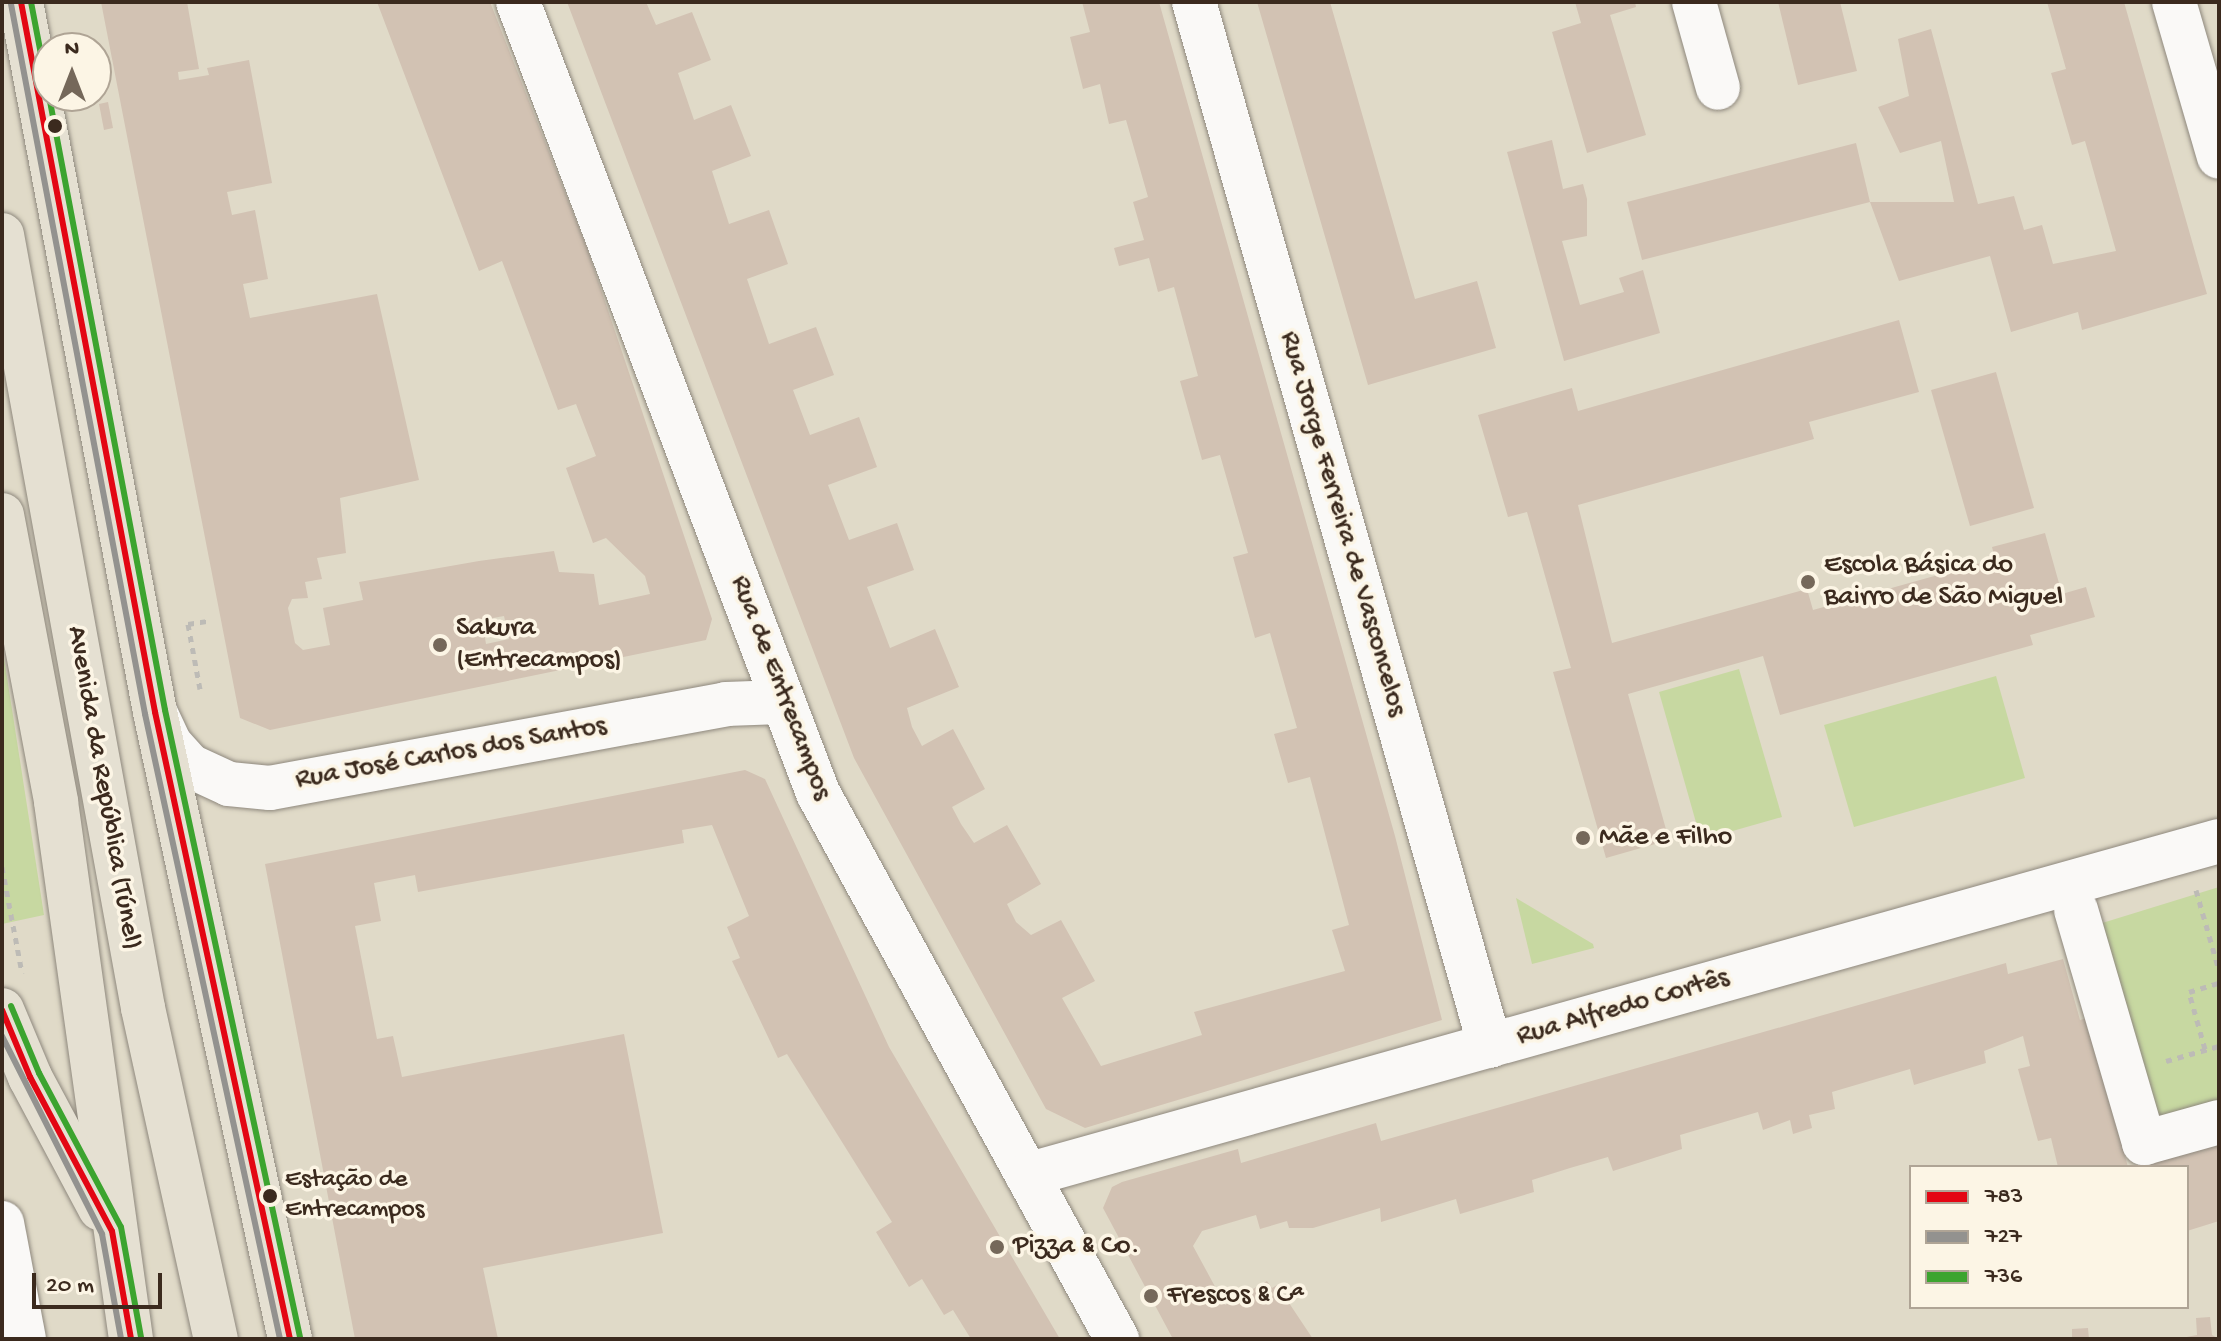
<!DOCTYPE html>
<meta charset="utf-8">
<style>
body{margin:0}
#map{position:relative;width:2221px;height:1341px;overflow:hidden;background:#e0dac8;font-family:"Gochi Hand",sans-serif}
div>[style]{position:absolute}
.green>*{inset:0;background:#c7d8a1}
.building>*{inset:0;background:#d2c2b3}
.path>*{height:5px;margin-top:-2.5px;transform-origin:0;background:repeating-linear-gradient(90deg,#bdbbb6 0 6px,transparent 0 12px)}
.roads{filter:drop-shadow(0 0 2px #8e887d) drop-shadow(0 0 2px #8e887d)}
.minor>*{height:44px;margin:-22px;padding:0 22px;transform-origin:22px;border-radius:22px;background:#faf9f7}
.major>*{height:44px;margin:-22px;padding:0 22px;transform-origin:22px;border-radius:22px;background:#e5e0d2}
.bus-1>*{height:6px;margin:-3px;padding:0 3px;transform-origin:3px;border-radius:3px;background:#e30613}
.bus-2>*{height:6px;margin:-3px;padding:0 3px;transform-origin:3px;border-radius:3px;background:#93928f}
.bus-3>*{height:6px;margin:-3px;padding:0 3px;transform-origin:3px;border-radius:3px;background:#3ca42f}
.dots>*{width:22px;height:22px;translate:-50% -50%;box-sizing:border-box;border:4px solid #fcf5e5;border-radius:50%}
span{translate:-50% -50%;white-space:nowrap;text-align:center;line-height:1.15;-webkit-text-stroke:7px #fcf5e5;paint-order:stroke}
.bus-label{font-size:26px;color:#3b2a1e}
.left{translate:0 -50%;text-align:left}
.street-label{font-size:28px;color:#3b2a1e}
.poi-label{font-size:28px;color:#3b2a1e}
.frame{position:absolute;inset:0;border:4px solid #3b2a1e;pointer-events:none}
.legend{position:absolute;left:1909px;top:1165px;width:280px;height:144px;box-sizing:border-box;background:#fcf5e5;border:2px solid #afa495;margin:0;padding:10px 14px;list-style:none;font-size:24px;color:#3b2a1e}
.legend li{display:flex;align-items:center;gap:16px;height:40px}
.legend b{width:40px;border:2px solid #afa495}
.north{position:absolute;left:32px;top:32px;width:80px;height:80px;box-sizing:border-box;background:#fcf5e5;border:2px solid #afa495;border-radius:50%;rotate:0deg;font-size:22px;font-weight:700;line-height:32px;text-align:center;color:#3b2a1e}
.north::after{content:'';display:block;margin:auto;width:28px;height:36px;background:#75685a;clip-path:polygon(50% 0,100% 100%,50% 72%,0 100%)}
.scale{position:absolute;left:32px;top:1273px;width:130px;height:36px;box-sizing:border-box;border:4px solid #3b2a1e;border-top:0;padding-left:10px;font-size:24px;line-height:28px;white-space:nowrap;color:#3b2a1e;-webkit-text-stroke:6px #fcf5e5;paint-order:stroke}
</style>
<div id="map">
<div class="green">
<div style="clip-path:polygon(2px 645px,44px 915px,2px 924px)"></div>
<div style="clip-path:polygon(1739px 669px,1782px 817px,1701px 840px,1659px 692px)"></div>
<div style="clip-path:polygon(1996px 676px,2025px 778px,1854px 827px,1824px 725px)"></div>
<div style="clip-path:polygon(2219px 887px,2219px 1107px,2159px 1122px,2099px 924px)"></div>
<div style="clip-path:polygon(1516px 898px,1593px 944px,1594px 948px,1532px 964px)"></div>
</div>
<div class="building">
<div style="clip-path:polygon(evenodd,101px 2px,187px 2px,199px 69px,178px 72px,179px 80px,209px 75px,207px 68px,249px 60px,272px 183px,227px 192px,232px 215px,255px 210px,268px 279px,243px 284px,250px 318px,377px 294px,419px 480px,340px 498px,346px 553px,317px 558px,322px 579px,305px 582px,308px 598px,292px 599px,288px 608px,295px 643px,303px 650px,330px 645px,323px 608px,363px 600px,359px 582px,479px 561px,554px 551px,559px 572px,594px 574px,599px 605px,650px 594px,645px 576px,606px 538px,593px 543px,566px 468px,596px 456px,576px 404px,558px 410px,502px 261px,479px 271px,377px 2px,490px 2px,588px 251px,704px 595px,712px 619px,706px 640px,270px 730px,240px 718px,101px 2px,504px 616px,509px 639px,486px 644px,482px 620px,504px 616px)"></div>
<div style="clip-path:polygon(567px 2px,646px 2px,656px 25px,692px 12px,711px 60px,678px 73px,694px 120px,731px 105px,751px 156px,712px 171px,729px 224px,769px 210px,788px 264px,747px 279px,769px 344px,816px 327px,834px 375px,793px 390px,810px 435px,859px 417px,877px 467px,828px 485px,849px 540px,897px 523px,914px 570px,867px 587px,890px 648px,935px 629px,959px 687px,907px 708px,912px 727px,922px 746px,953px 729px,985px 789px,952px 807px,961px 824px,974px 843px,1007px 825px,1041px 884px,1007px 904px,1016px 922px,1031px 935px,1061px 920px,1095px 981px,1062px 998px,1101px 1066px,1202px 1035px,1194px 1012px,1345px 971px,1332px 930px,1349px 925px,1310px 777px,1288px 783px,1274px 734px,1297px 728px,1270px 633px,1255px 638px,1233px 557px,1248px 553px,1220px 455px,1202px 460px,1180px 381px,1198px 376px,1174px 287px,1158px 292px,1149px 258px,1119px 266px,1114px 248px,1144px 240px,1133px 202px,1148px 197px,1126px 120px,1109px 124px,1100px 84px,1083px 89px,1070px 37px,1090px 32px,1082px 2px,1159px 2px,1395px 836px,1442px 1020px,1085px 1128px,1046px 1109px,854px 758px)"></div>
<div style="clip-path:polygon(1257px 2px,1330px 2px,1415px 299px,1477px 281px,1496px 348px,1368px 385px)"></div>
<div style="clip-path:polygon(1575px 2px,1635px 2px,1636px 7px,1610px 15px,1646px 135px,1587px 153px,1552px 32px,1581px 23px)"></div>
<div style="clip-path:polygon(1778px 2px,1840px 2px,1857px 71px,1798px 85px)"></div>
<div style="clip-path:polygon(2047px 2px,2124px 2px,2207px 294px,2082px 330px,2078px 312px,2011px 332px,1990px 256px,1899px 281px,1870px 202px,1954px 202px,1941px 141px,1900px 153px,1878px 107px,1909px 96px,1898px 39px,1931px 29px,1978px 204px,2014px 196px,2024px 230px,2042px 225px,2053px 264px,2116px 251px,2085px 141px,2072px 145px,2051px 73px,2066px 69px)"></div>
<div style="clip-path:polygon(108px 102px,113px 128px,104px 130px,99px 104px)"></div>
<div style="clip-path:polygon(1552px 140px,1563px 189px,1583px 184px,1587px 199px,1587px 236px,1562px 241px,1580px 305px,1624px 292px,1619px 278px,1643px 270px,1660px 333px,1564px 361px,1507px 152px)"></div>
<div style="clip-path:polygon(1856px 143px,1870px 202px,1642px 260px,1627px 202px)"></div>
<div style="clip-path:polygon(1899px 320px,1919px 392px,1809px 422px,1814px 439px,1578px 505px,1612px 643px,1807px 589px,1813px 610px,1995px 559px,1992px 547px,2045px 533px,2062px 594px,2086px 587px,2095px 617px,2030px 635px,2033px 645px,1780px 715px,1763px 656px,1628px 694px,1669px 840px,1606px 858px,1553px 672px,1571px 668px,1527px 512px,1508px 517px,1478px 415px,1572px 388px,1578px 411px)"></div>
<div style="clip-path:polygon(1996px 372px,2034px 508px,1970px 526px,1931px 390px)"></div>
<div style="clip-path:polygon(745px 770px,765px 779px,889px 1047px,1060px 1339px,971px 1339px,953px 1310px,944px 1315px,922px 1279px,909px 1287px,876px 1232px,892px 1222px,787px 1054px,778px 1058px,732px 961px,740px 958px,727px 927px,749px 916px,712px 825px,682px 830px,684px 843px,418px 892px,415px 875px,374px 883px,381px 921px,355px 926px,377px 1039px,393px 1036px,402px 1077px,624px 1034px,663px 1233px,483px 1268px,498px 1339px,355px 1339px,265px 864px)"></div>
<div style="clip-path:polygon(2063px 959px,2080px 1020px,2087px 1018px,2128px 1167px,2058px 1167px,2051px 1138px,2038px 1141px,2018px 1069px,2030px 1066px,2023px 1036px,1984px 1051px,1986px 1063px,1914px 1085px,1910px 1069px,1832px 1092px,1835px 1109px,1809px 1115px,1812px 1128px,1793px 1134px,1790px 1120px,1763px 1130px,1758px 1112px,1680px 1135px,1682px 1149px,1613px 1171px,1608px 1157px,1570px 1168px,1532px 1180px,1534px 1192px,1460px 1214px,1456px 1199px,1381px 1222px,1380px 1208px,1313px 1228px,1289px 1228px,1287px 1221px,1260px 1229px,1256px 1215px,1202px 1231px,1193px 1246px,1225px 1305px,1267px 1281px,1272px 1288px,1277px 1285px,1313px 1339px,1173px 1339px,1103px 1208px,1112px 1187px,1122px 1182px,1238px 1149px,1241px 1163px,1376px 1123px,1381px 1141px,2006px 963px,2008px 974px)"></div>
<div style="clip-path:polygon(2219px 1142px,2219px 1221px,2187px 1231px,2187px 1167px,2134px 1166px)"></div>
<div style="clip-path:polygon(2210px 1317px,2212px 1335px,2219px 1339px,2176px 1339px,2197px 1335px,2196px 1318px)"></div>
<div style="clip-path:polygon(2088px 1328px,2089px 1339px,2072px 1339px,2072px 1329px)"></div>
</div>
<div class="path">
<div style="left:200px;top:689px;width:66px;rotate:-100.5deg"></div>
<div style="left:188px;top:624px;width:20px;rotate:-9deg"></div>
<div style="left:2px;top:867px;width:108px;rotate:79.3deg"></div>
<div style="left:2196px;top:890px;width:83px;rotate:74deg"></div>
<div style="left:2205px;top:1049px;width:59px;rotate:-105.7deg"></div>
<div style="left:2189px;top:992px;width:31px;rotate:-17deg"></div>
<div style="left:2166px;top:1061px;width:55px;rotate:-15.8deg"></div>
</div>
<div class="roads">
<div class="minor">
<div style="left:518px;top:2px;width:846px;rotate:69.23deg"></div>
<div style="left:818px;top:793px;width:623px;rotate:61.29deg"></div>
<div style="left:1194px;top:2px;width:1085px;rotate:74.17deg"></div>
<div style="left:1694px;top:2px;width:89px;rotate:74.4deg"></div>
<div style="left:2174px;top:2px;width:161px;rotate:73.8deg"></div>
<div style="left:156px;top:714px;width:33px;rotate:65deg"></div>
<div style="left:170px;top:744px;width:30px;rotate:48deg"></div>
<div style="left:190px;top:766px;width:43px;rotate:24.8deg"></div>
<div style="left:229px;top:784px;width:41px;rotate:5.6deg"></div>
<div style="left:270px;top:788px;width:464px;rotate:-10.4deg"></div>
<div style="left:726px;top:704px;width:55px;rotate:-2.1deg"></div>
<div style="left:2076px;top:910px;width:243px;rotate:73.7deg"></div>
<div style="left:2144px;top:1143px;width:78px;rotate:-15.6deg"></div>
<div style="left:1027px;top:1175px;width:1238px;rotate:-15.65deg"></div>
<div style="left:2px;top:1223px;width:118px;rotate:79.3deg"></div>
</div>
<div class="major">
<div style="left:21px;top:2px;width:723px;rotate:79.31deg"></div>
<div style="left:155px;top:712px;width:641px;rotate:77.85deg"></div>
<div style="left:2px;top:235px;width:786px;rotate:79.66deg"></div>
<div style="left:143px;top:1008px;width:339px;rotate:77.6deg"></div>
<div style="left:2px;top:515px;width:292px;rotate:79.3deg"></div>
<div style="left:56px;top:802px;width:542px;rotate:82.05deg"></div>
<div style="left:2px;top:1010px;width:73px;rotate:67.3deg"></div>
<div style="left:30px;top:1077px;width:149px;rotate:61.9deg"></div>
</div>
</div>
<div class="bus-1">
<div style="left:21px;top:2px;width:723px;rotate:79.31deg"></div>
<div style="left:155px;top:712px;width:641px;rotate:77.85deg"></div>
<div style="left:2px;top:1010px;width:73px;rotate:67.3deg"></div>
<div style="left:30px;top:1077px;width:174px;rotate:62deg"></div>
<div style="left:112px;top:1231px;width:110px;rotate:80deg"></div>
</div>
<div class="bus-2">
<div style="left:11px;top:4px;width:723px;rotate:79.31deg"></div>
<div style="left:145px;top:714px;width:639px;rotate:77.81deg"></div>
<div style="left:2px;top:1036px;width:222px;rotate:63.2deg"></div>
<div style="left:102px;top:1234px;width:107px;rotate:79.7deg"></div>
</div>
<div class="bus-3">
<div style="left:31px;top:2px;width:91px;rotate:79.2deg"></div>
<div style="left:49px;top:96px;width:625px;rotate:79.3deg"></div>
<div style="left:165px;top:710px;width:641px;rotate:77.85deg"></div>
<div style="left:11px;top:1006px;width:73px;rotate:67.3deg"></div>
<div style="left:39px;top:1073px;width:174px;rotate:62deg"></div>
<div style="left:121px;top:1227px;width:112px;rotate:79.7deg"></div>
</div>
<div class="dots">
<div style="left:55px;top:126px;background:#3b2a1e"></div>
<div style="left:1808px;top:582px;background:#75685a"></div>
<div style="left:440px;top:645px;background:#75685a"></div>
<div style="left:1583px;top:838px;background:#75685a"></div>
<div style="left:270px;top:1196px;background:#3b2a1e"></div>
<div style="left:997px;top:1247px;background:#75685a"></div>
<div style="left:1151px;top:1296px;background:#75685a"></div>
</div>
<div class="bus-label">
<span class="left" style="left:285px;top:1196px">Estação de<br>Entrecampos</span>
</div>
<div class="street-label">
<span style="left:1342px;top:524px;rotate:74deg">Rua Jorge Ferreira de Vasconcelos</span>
<span style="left:780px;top:688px;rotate:69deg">Rua de Entrecampos</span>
<span style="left:451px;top:754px;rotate:-10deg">Rua José Carlos dos Santos</span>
<span style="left:103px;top:788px;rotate:80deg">Avenida da República (Túnel)</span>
<span style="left:1623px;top:1008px;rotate:-16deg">Rua Alfredo Cortês</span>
</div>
<div class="poi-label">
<span class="left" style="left:1824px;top:582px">Escola Básica do<br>Bairro de São Miguel</span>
<span class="left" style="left:456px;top:645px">Sakura<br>(Entrecampos)</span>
<span class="left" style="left:1599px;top:838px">Mãe e Filho</span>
<span class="left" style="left:1013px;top:1247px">Pizza &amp; Co.</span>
<span class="left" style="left:1167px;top:1296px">Frescos &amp; Cª</span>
</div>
<div class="frame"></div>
<ul class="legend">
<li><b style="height:10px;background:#e30613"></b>783</li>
<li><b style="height:10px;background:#93928f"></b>727</li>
<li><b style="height:10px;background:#3ca42f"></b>736</li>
</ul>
<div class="north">N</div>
<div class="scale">20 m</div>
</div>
